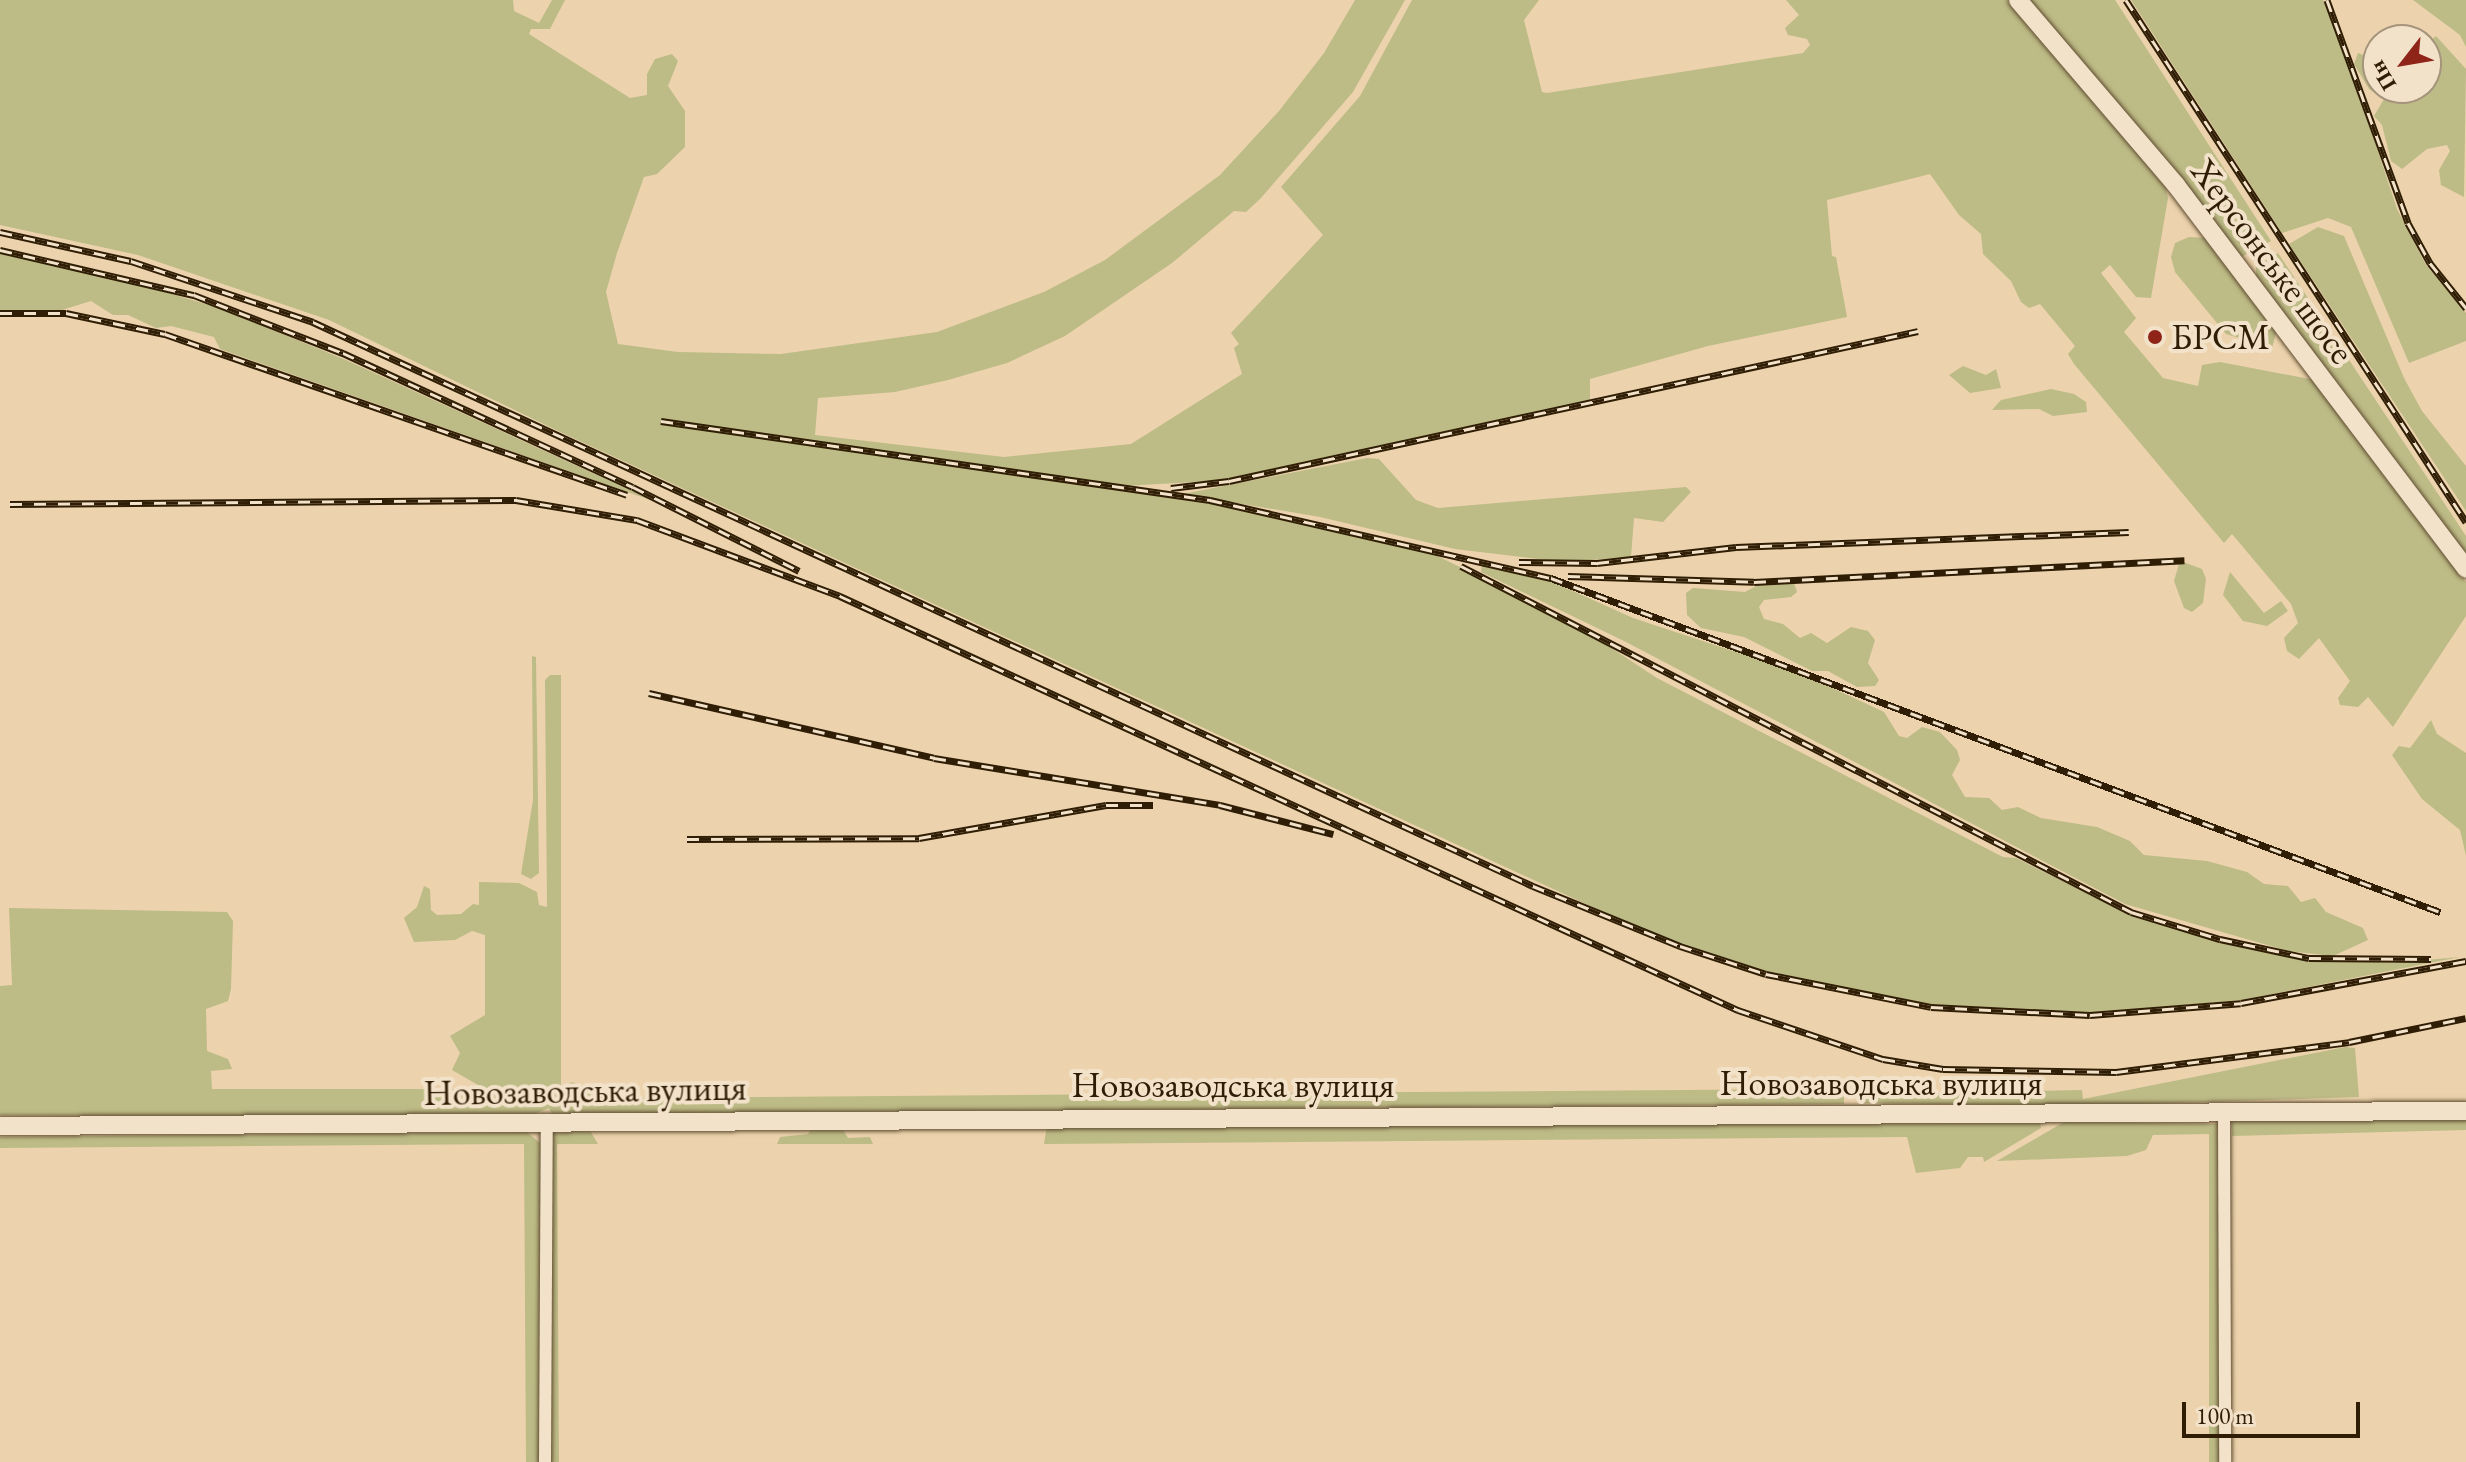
<!DOCTYPE html>
<meta charset="utf-8">
<style>
body{margin:0}
#map{position:relative;width:2466px;height:1462px;overflow:hidden;background:#ecd3ad;font-family:"EB Garamond",serif}
div>[style]{position:absolute}
.green>*{inset:0;background:#bdbb86}
.roads{filter:drop-shadow(0 0 2px #5e4b2f) drop-shadow(0 0 2px #5e4b2f)}
.street>*{height:12px;margin:-6px;padding:0 6px;transform-origin:6px;border-radius:6px;background:#f3e2ca}
.secondary>*{height:18px;margin:-9px;padding:0 9px;transform-origin:9px;border-radius:9px;background:#f3e2ca}
.rail>*{height:7px;margin-top:-3.5px;transform-origin:0;background:repeating-linear-gradient(90deg,#f3e2ca 0 12px,#2f1e05 0 24px);box-sizing:border-box;border-block:2px solid #2f1e05}
.dots>*{width:22px;height:22px;translate:-50% -50%;box-sizing:border-box;border:4px solid #f3e2ca;border-radius:50%}
span{translate:-50% -50%;white-space:nowrap;text-align:center;line-height:1.15;-webkit-text-stroke:8px #f3e2ca;paint-order:stroke}
.street-label{font-size:36px;color:#2f1e05}
.poi-label{font-size:36px;color:#2f1e05}
.left{translate:0 -50%;text-align:left}
.north{position:absolute;left:2362px;top:24px;width:80px;height:80px;box-sizing:border-box;background:#f3e2ca;border:2px solid #a5947b;border-radius:50%;rotate:239deg;font-size:22px;font-weight:700;line-height:32px;text-align:center;color:#2f1e05}
.north::after{content:'';display:block;margin:auto;width:28px;height:36px;background:#8f2418;clip-path:polygon(50% 0,100% 100%,50% 72%,0 100%)}
.scale{position:absolute;left:2182px;top:1402px;width:178px;height:36px;box-sizing:border-box;border:4px solid #2f1e05;border-top:0;padding-left:10px;font-size:24px;line-height:28px;white-space:nowrap;color:#2f1e05;-webkit-text-stroke:6px #f3e2ca;paint-order:stroke}
</style>
<div id="map">
<div class="green">
<div style="clip-path:polygon(0 0,513px 0,514px 11px,539px 23px,552px 0,565px 0,550px 29px,531px 29px,529px 34px,630px 98px,647px 95px,647px 74px,655px 59px,672px 54px,678px 61px,668px 86px,685px 111px,685px 147px,657px 174px,644px 177px,617px 253px,606px 292px,618px 344px,678px 352px,781px 354px,937px 332px,1044px 292px,1105px 260px,1220px 175px,1279px 111px,1324px 53px,1355px 0,1405px 0,1353px 92px,1260px 199px,1246px 212px,1234px 211px,1172px 263px,1065px 336px,1007px 363px,948px 380px,895px 392px,818px 398px,815px 435px,1004px 457px,1131px 444px,1242px 374px,1234px 348px,1239px 344px,1231px 333px,1323px 235px,1281px 187px,1360px 96px,1412px 0,1539px 0,1524px 20px,1542px 92px,1547px 93px,1803px 53px,1810px 45px,1807px 39px,1788px 35px,1785px 28px,1799px 15px,1786px 0,2007px 0,2165px 184px,2168px 198px,2151px 298px,2136px 297px,2110px 265px,2101px 273px,2136px 318px,2124px 332px,2163px 378px,2198px 386px,2202px 365px,2220px 362px,2315px 380px,2466px 582px,2466px 616px,2393px 727px,2368px 697px,2358px 707px,2340px 705px,2338px 698px,2350px 681px,2319px 638px,2299px 659px,2287px 651px,2284px 638px,2298px 623px,2291px 604px,2232px 534px,2224px 543px,2074px 364px,2068px 354px,2075px 346px,2040px 304px,2029px 308px,2021px 302px,2011px 281px,1983px 254px,1981px 234px,1959px 215px,1930px 174px,1827px 200px,1832px 256px,1836px 257px,1847px 317px,1708px 346px,1590px 379px,1590px 400px,1230px 480px,1106px 487px,660px 422px,1209px 503px,1378px 537px,1435px 555px,1564px 617px,1657px 678px,2003px 857px,2016px 858px,2131px 915px,2218px 941px,2308px 959px,2392px 963px,2460px 957px,2242px 1000px,2091px 1013px,1931px 1005px,1848px 991px,1766px 972px,1649px 933px,558px 431px,329px 320px,138px 255px,0 225px)"></div>
<div style="clip-path:polygon(2027px 0,2115px 0,2271px 241px,2241px 257px)"></div>
<div style="clip-path:polygon(2131px 0,2323px 0,2347px 57px,2397px 209px,2426px 265px,2466px 313px,2466px 341px,2409px 363px,2351px 227px,2328px 218px,2282px 233px)"></div>
<div style="clip-path:polygon(2413px 0,2466px 0,2466px 47px,2460px 35px)"></div>
<div style="clip-path:polygon(2436px 36px,2466px 69px,2464px 197px,2441px 185px,2439px 170px,2450px 151px,2447px 145px,2427px 149px,2402px 169px,2391px 161px,2382px 125px,2374px 116px,2384px 99px,2369px 89px,2354px 64px,2358px 53px,2371px 58px,2378px 54px,2378px 88px,2426px 88px,2426px 44px)"></div>
<div style="clip-path:polygon(2318px 227px,2344px 236px,2404px 378px,2422px 411px,2466px 466px,2466px 511px,2289px 244px)"></div>
<div style="clip-path:polygon(2207px 238px,2277px 329px,2272px 348px,2226px 334px,2175px 272px,2171px 257px,2175px 243px,2189px 237px)"></div>
<div style="clip-path:polygon(0 251px,84px 268px,219px 308px,346px 360px,656px 502px,220px 349px,214px 337px,171px 326px,156px 328px,128px 315px,113px 315px,91px 301px,62px 310px,0 311px)"></div>
<div style="clip-path:polygon(2278px 253px,2466px 536px,2466px 555px,2256px 276px,2256px 267px)"></div>
<div style="clip-path:polygon(1963px 366px,1986px 375px,1996px 369px,2001px 388px,1970px 393px,1949px 375px)"></div>
<div style="clip-path:polygon(2051px 389px,2074px 394px,2086px 402px,2087px 412px,2053px 416px,2039px 409px,1992px 410px,2001px 400px)"></div>
<div style="clip-path:polygon(1367px 458px,1379px 459px,1416px 500px,1438px 508px,1686px 487px,1691px 492px,1663px 522px,1634px 518px,1631px 557px,1563px 562px,1455px 549px,1320px 517px,1183px 494px)"></div>
<div style="clip-path:polygon(2186px 563px,2202px 569px,2206px 579px,2203px 603px,2192px 612px,2184px 608px,2174px 581px,2179px 564px)"></div>
<div style="clip-path:polygon(1482px 565px,1553px 582px,1633px 618px,1800px 673px,1884px 712px,1899px 736px,1907px 738px,1922px 727px,1940px 732px,1957px 750px,1960px 760px,1952px 775px,1965px 797px,1989px 798px,2002px 810px,2018px 807px,2041px 818px,2097px 827px,2130px 841px,2144px 855px,2207px 861px,2247px 872px,2264px 884px,2288px 886px,2301px 902px,2315px 898px,2326px 912px,2363px 928px,2368px 940px,2333px 956px,2288px 951px,2125px 904px,1626px 642px,1481px 572px)"></div>
<div style="clip-path:polygon(2230px 572px,2264px 613px,2281px 601px,2288px 611px,2267px 626px,2243px 621px,2223px 595px)"></div>
<div style="clip-path:polygon(1794px 583px,1797px 592px,1791px 597px,1764px 600px,1759px 607px,1764px 619px,1783px 624px,1800px 638px,1811px 633px,1827px 643px,1851px 627px,1868px 631px,1875px 640px,1868px 663px,1879px 680px,1875px 686px,1857px 687px,1828px 671px,1812px 671px,1744px 637px,1701px 628px,1687px 615px,1686px 593px,1693px 588px,1745px 592px,1758px 585px)"></div>
<div style="clip-path:polygon(532px 656px,536px 657px,539px 873px,531px 879px,521px 874px,533px 800px)"></div>
<div style="clip-path:polygon(550px 675px,561px 675px,561px 1088px,572px 1082px,614px 1098px,1819px 1089px,1820px 1094px,1844px 1094px,1844px 1104px,552px 1114px,549px 1108px,522px 1119px,0 1115px,0 986px,12px 985px,9px 908px,227px 912px,233px 921px,231px 989px,228px 1001px,206px 1009px,207px 1051px,228px 1059px,232px 1069px,211px 1071px,212px 1089px,485px 1089px,452px 1070px,460px 1053px,450px 1036px,485px 1015px,485px 935px,472px 931px,455px 940px,414px 942px,404px 918px,417px 907px,424px 886px,430px 889px,431px 910px,437px 915px,461px 914px,473px 904px,479px 905px,479px 882px,519px 883px,537px 892px,539px 905px,547px 907px,545px 680px)"></div>
<div style="clip-path:polygon(2431px 720px,2437px 734px,2466px 753px,2466px 856px,2460px 830px,2422px 799px,2392px 755px,2399px 746px,2410px 748px)"></div>
<div style="clip-path:polygon(2345px 1047px,2355px 1048px,2359px 1097px,2084px 1106px,1863px 1103px,1863px 1094px,2082px 1090px,2083px 1099px)"></div>
<div style="clip-path:polygon(2232px 1120px,2466px 1120px,2466px 1130px,2232px 1136px,2229px 1462px)"></div>
<div style="clip-path:polygon(2064px 1122px,2218px 1124px,2221px 1462px,2209px 1462px,2209px 1134px,2153px 1135px,2146px 1150px,2127px 1156px,1997px 1161px)"></div>
<div style="clip-path:polygon(2040px 1123px,2041px 1128px,1984px 1162px,1983px 1157px,1968px 1157px,1960px 1168px,1916px 1173px,1907px 1137px,1044px 1144px,1047px 1125px)"></div>
<div style="clip-path:polygon(812px 1127px,842px 1128px,848px 1138px,870px 1137px,873px 1144px,777px 1144px,780px 1137px,808px 1134px)"></div>
<div style="clip-path:polygon(589px 1129px,598px 1144px,557px 1144px,559px 1462px,551px 1462px,550px 1134px)"></div>
<div style="clip-path:polygon(527px 1132px,541px 1144px,540px 1462px,526px 1462px,524px 1144px,0 1148px,0 1137px)"></div>
</div>
<div class="roads">
<div class="street">
<div style="left:2224px;top:1113px;width:349px;rotate:89.8deg"></div>
<div style="left:545px;top:1462px;width:341px;rotate:-89.7deg"></div>
</div>
<div class="secondary">
<div style="left:2018px;top:0;width:243px;rotate:49.5deg"></div>
<div style="left:2176px;top:185px;width:481px;rotate:52.9deg"></div>
<div style="left:0;top:1126px;width:2466px;rotate:-0.35deg"></div>
</div>
</div>
<div class="rail">
<div style="left:2126px;top:0;width:623px;rotate:56.92deg"></div>
<div style="left:2327px;top:0;width:237px;rotate:70deg"></div>
<div style="left:2408px;top:223px;width:46px;rotate:61.2deg"></div>
<div style="left:2430px;top:263px;width:58px;rotate:51.3deg"></div>
<div style="left:0;top:232px;width:134px;rotate:12.5deg"></div>
<div style="left:131px;top:261px;width:192px;rotate:18.5deg"></div>
<div style="left:313px;top:322px;width:1344px;rotate:24.81deg"></div>
<div style="left:1533px;top:886px;width:159px;rotate:22.2deg"></div>
<div style="left:1680px;top:946px;width:90px;rotate:18deg"></div>
<div style="left:1766px;top:974px;width:168px;rotate:11.3deg"></div>
<div style="left:1931px;top:1007px;width:159px;rotate:2.9deg"></div>
<div style="left:2090px;top:1015px;width:151px;rotate:-4.5deg"></div>
<div style="left:2241px;top:1003px;width:229px;rotate:-10.6deg"></div>
<div style="left:0;top:250px;width:199px;rotate:13.1deg"></div>
<div style="left:194px;top:295px;width:160px;rotate:21.3deg"></div>
<div style="left:343px;top:353px;width:319px;rotate:24.8deg"></div>
<div style="left:633px;top:487px;width:186px;rotate:26.8deg"></div>
<div style="left:0;top:313px;width:66px"></div>
<div style="left:66px;top:313px;width:101px;rotate:12deg"></div>
<div style="left:165px;top:334px;width:489px;rotate:19.2deg"></div>
<div style="left:661px;top:421px;width:555px;rotate:8.19deg"></div>
<div style="left:1210px;top:500px;width:350px;rotate:12.9deg"></div>
<div style="left:1551px;top:578px;width:950px;rotate:20.59deg"></div>
<div style="left:1171px;top:488px;width:58px;rotate:-6.9deg"></div>
<div style="left:1229px;top:481px;width:705px;rotate:-12.28deg"></div>
<div style="left:10px;top:504px;width:506px;rotate:-0.45deg"></div>
<div style="left:516px;top:500px;width:123px;rotate:9.4deg"></div>
<div style="left:637px;top:520px;width:217px;rotate:20.5deg"></div>
<div style="left:840px;top:596px;width:989px;rotate:24.75deg"></div>
<div style="left:1738px;top:1010px;width:153px;rotate:18.7deg"></div>
<div style="left:1883px;top:1059px;width:61px;rotate:9.5deg"></div>
<div style="left:1943px;top:1069px;width:173px;rotate:1deg"></div>
<div style="left:2116px;top:1072px;width:235px;rotate:-7.3deg"></div>
<div style="left:2349px;top:1042px;width:119px;rotate:-11.6deg"></div>
<div style="left:1519px;top:562px;width:78px;rotate:0.7deg"></div>
<div style="left:1597px;top:563px;width:140px;rotate:-6.6deg"></div>
<div style="left:1736px;top:547px;width:393px;rotate:-2.2deg"></div>
<div style="left:1461px;top:566px;width:754px;rotate:27.31deg"></div>
<div style="left:2131px;top:912px;width:93px;rotate:16.9deg"></div>
<div style="left:2220px;top:939px;width:91px;rotate:12.1deg"></div>
<div style="left:2309px;top:958px;width:122px;rotate:0.5deg"></div>
<div style="left:1568px;top:576px;width:186px;rotate:1.8deg"></div>
<div style="left:1754px;top:582px;width:431px;rotate:-2.9deg"></div>
<div style="left:649px;top:693px;width:292px;rotate:12.8deg"></div>
<div style="left:934px;top:758px;width:290px;rotate:9.3deg"></div>
<div style="left:1220px;top:805px;width:117px;rotate:14.4deg"></div>
<div style="left:687px;top:839px;width:232px;rotate:-0.2deg"></div>
<div style="left:919px;top:838px;width:190px;rotate:-10deg"></div>
<div style="left:1106px;top:805px;width:47px"></div>
</div>
<div class="dots">
<div style="left:2155px;top:337px;background:#8f2418"></div>
</div>
<div class="street-label">
<span style="left:2273px;top:261px;rotate:53deg">Херсонське шосе</span>
<span style="left:1881px;top:1083px">Новозаводська вулиця</span>
<span style="left:1233px;top:1085px">Новозаводська вулиця</span>
<span style="left:585px;top:1090px;rotate:-1deg">Новозаводська вулиця</span>
</div>
<div class="poi-label">
<span class="left" style="left:2171px;top:337px">БРСМ</span>
</div>
<div class="north">Пн</div>
<div class="scale">100 m</div>
</div>
